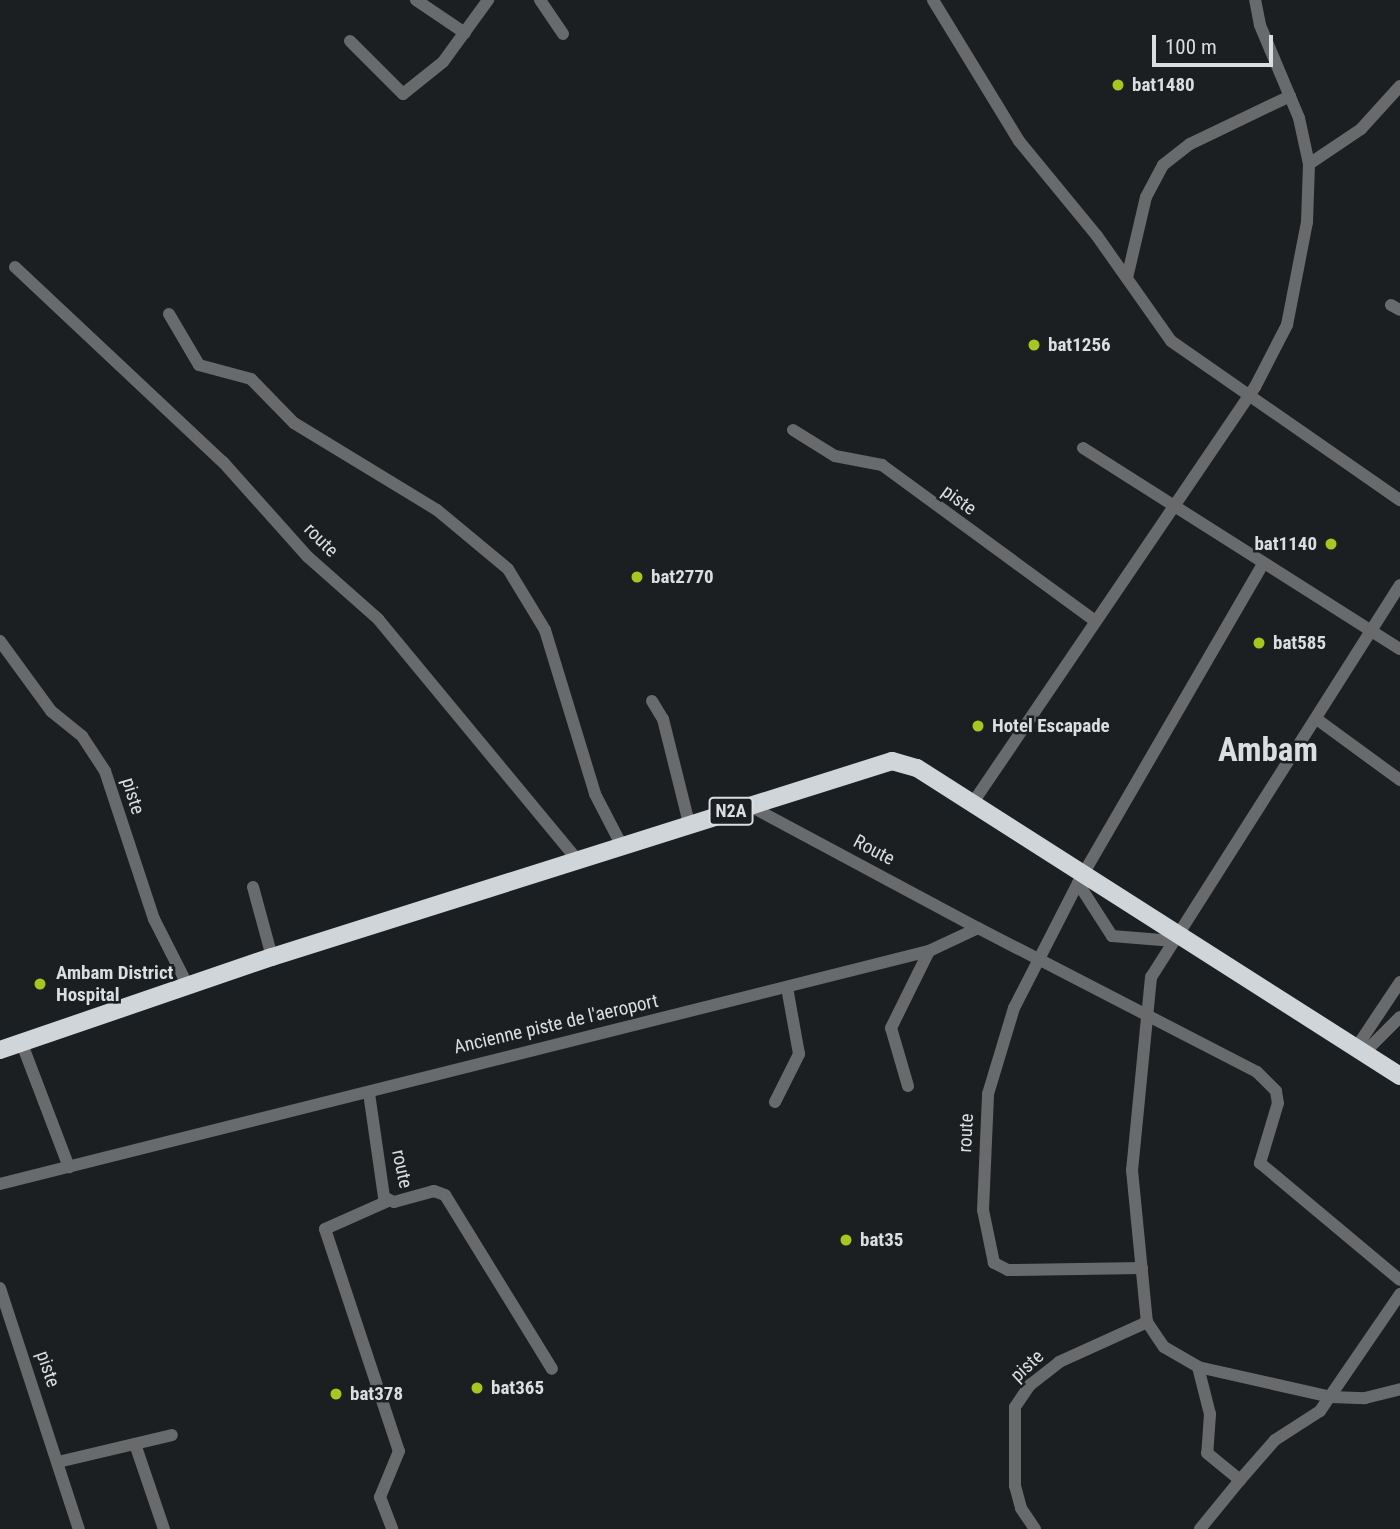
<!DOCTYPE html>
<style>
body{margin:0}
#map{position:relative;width:1400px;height:1529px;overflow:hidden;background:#1b1f22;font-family:"Roboto Condensed",sans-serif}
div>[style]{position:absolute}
.minor>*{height:12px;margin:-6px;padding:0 6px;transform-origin:6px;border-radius:6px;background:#686a6b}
.highway>*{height:18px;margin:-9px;padding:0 9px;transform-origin:9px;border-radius:9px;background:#d0d5d9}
.dots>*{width:19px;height:19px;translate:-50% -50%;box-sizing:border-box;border:4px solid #1b1f22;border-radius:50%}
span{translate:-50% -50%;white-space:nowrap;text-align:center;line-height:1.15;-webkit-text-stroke:5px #1b1f22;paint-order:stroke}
.shield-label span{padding:2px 5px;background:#1b1f22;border:2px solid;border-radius:5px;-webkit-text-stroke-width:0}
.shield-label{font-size:18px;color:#dbdee0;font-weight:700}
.poi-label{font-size:19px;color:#dbdee0;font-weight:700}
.left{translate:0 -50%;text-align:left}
.right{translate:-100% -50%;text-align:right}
.street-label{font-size:19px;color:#dbdee0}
.town-label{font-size:33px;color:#dbdee0;font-weight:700}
.scale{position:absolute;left:1152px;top:35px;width:121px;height:32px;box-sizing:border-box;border:4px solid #dbdee0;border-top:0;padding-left:9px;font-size:21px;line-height:24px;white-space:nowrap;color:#dbdee0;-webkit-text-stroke:5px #1b1f22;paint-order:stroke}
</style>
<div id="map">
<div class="minor">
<div style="left:416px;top:0;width:59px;rotate:34deg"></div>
<div style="left:540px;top:0;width:41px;rotate:55.9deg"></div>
<div style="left:933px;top:0;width:165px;rotate:58.6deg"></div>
<div style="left:1019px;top:141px;width:123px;rotate:50.6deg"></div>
<div style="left:1097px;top:236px;width:128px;rotate:54.8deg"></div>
<div style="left:1171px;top:341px;width:279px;rotate:34.8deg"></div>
<div style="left:350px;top:41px;width:75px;rotate:45deg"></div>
<div style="left:403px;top:94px;width:51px;rotate:-38.7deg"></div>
<div style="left:443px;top:62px;width:77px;rotate:-54deg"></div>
<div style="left:1309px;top:164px;width:63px;rotate:-33.9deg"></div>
<div style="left:1361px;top:129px;width:58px;rotate:-47.8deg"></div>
<div style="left:15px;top:267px;width:285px;rotate:43.2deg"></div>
<div style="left:223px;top:462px;width:127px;rotate:48.2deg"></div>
<div style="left:308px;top:557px;width:94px;rotate:41.5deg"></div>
<div style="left:378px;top:619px;width:314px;rotate:50.4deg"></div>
<div style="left:1127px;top:278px;width:83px;rotate:-76.8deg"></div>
<div style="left:1146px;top:197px;width:36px;rotate:-62deg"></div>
<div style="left:1163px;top:165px;width:34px;rotate:-38deg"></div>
<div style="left:1190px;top:144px;width:111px;rotate:-25.6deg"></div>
<div style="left:1391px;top:305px;width:10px;rotate:29deg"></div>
<div style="left:169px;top:314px;width:59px;rotate:59.5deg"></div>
<div style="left:199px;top:365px;width:54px;rotate:15.1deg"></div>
<div style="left:251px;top:379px;width:62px;rotate:45.7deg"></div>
<div style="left:294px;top:423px;width:167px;rotate:31.3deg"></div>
<div style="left:437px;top:510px;width:92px;rotate:39.7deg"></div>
<div style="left:508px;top:569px;width:71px;rotate:58.8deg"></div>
<div style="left:545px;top:630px;width:171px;rotate:73deg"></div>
<div style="left:595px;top:794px;width:59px;rotate:62.6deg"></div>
<div style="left:793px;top:430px;width:49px;rotate:31.8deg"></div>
<div style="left:835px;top:456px;width:48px;rotate:10.8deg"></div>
<div style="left:882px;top:465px;width:264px;rotate:36.2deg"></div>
<div style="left:1083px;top:448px;width:375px;rotate:32.4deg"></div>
<div style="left:1400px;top:585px;width:464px;rotate:122.4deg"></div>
<div style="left:1151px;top:977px;width:194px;rotate:95.6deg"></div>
<div style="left:1132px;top:1170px;width:153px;rotate:84.4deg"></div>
<div style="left:1147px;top:1322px;width:30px;rotate:56deg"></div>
<div style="left:1164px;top:1347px;width:39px;rotate:30deg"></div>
<div style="left:1198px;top:1367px;width:136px;rotate:12.7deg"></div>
<div style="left:1331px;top:1397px;width:34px;rotate:2deg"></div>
<div style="left:1365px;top:1398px;width:36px;rotate:-14deg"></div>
<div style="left:0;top:641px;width:87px;rotate:53.9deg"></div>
<div style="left:51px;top:711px;width:40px;rotate:39deg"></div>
<div style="left:82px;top:736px;width:42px;rotate:56.7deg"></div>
<div style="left:105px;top:771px;width:156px;rotate:71.7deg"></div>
<div style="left:154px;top:919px;width:77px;rotate:63.1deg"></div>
<div style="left:652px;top:701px;width:21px;rotate:59deg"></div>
<div style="left:663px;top:719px;width:107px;rotate:76deg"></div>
<div style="left:1318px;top:720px;width:102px;rotate:36.2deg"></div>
<div style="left:972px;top:804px;width:504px;rotate:-55.84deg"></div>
<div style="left:1255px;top:387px;width:70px;rotate:-62.7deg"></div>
<div style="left:1287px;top:325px;width:105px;rotate:-79deg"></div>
<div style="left:1307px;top:222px;width:58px;rotate:-88deg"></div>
<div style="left:1309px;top:164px;width:47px;rotate:-102.3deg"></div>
<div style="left:1299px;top:118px;width:101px;rotate:-112.8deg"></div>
<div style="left:1260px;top:25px;width:25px;rotate:-101deg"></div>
<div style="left:750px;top:806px;width:259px;rotate:28.2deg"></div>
<div style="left:1078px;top:883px;width:63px;rotate:57.3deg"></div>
<div style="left:1112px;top:936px;width:62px;rotate:4.6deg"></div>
<div style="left:253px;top:887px;width:73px;rotate:74.8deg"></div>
<div style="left:22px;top:1044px;width:132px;rotate:69.1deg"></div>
<div style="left:1358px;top:1045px;width:76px;rotate:-56.3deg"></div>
<div style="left:1366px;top:1051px;width:48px;rotate:-45deg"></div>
<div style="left:908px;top:1086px;width:60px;rotate:-106.3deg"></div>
<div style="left:891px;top:1028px;width:86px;rotate:-63.7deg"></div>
<div style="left:369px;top:1093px;width:105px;rotate:81.8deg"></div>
<div style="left:384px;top:1197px;width:11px;rotate:27deg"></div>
<div style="left:394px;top:1202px;width:41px;rotate:-15.4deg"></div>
<div style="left:434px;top:1191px;width:12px;rotate:20deg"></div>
<div style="left:445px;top:1195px;width:204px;rotate:58.4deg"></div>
<div style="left:775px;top:1102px;width:54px;rotate:-63.4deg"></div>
<div style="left:799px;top:1054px;width:68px;rotate:-100.2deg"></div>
<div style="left:0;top:1184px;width:958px;rotate:-14.08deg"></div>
<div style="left:929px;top:951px;width:54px;rotate:-25.1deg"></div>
<div style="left:978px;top:928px;width:314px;rotate:27.3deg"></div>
<div style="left:1257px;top:1072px;width:27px;rotate:45deg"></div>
<div style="left:1276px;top:1091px;width:12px;rotate:81deg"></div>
<div style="left:1278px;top:1103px;width:63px;rotate:106.7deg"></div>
<div style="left:1260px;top:1163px;width:182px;rotate:39.9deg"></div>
<div style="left:388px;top:1201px;width:69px;rotate:156deg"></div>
<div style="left:325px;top:1229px;width:234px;rotate:71.6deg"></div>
<div style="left:399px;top:1451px;width:50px;rotate:112.4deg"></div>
<div style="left:380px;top:1497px;width:34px;rotate:69deg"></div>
<div style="left:1142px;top:1268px;width:134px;rotate:179.1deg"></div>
<div style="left:1008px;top:1270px;width:16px;rotate:-153deg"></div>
<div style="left:994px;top:1263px;width:54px;rotate:-101.7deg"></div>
<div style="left:983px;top:1210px;width:116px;rotate:-87.5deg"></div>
<div style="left:988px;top:1094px;width:90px;rotate:-73.2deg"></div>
<div style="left:1014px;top:1008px;width:140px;rotate:-62.9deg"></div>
<div style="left:1078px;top:883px;width:367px;rotate:-59.9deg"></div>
<div style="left:0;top:1288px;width:254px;rotate:71.9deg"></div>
<div style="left:1198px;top:1367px;width:49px;rotate:75.7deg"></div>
<div style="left:1210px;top:1414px;width:39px;rotate:94deg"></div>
<div style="left:1207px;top:1453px;width:43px;rotate:39.3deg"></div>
<div style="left:1240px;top:1480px;width:53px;rotate:-48.8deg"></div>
<div style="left:1275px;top:1440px;width:54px;rotate:-32.8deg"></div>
<div style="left:1320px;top:1411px;width:142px;rotate:-55.6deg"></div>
<div style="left:135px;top:1444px;width:90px;rotate:71.2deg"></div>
<div style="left:58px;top:1462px;width:117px;rotate:-13.3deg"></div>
<div style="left:1035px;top:1529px;width:25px;rotate:-124deg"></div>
<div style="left:1021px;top:1508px;width:23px;rotate:-105deg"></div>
<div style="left:1015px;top:1486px;width:79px;rotate:-90deg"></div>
<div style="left:1015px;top:1407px;width:27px;rotate:-56deg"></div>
<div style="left:1030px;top:1385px;width:37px;rotate:-38deg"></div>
<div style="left:1059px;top:1362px;width:97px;rotate:-24.4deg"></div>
<div style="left:1200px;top:1529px;width:63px;rotate:-50.8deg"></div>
</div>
<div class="highway">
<div style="left:0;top:1050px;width:287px;rotate:-18.9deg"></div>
<div style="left:272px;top:957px;width:650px;rotate:-17.54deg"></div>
<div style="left:892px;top:761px;width:26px;rotate:16deg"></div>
<div style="left:917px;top:768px;width:573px;rotate:32.52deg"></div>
</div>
<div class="dots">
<div style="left:1118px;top:85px;background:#a8c71d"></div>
<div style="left:1034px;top:345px;background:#a8c71d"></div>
<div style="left:1331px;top:544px;background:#a8c71d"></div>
<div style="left:637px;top:577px;background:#a8c71d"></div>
<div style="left:1259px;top:643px;background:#a8c71d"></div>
<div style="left:978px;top:726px;background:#a8c71d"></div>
<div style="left:40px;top:984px;background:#a8c71d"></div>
<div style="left:846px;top:1240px;background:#a8c71d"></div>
<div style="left:477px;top:1388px;background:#a8c71d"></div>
<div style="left:336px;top:1394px;background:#a8c71d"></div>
</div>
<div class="shield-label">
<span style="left:731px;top:811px">N2A</span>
</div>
<div class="poi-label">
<span class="left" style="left:1132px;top:85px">bat1480</span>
<span class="left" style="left:1048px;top:345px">bat1256</span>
<span class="right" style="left:1317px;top:544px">bat1140</span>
<span class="left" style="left:651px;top:577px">bat2770</span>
<span class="left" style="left:1273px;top:643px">bat585</span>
<span class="left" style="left:992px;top:726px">Hotel Escapade</span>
<span class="left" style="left:56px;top:984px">Ambam District<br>Hospital</span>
<span class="left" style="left:860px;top:1240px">bat35</span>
<span class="left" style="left:491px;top:1388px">bat365</span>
<span class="left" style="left:350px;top:1394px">bat378</span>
</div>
<div class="street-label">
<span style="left:959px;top:500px;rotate:36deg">piste</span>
<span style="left:321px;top:540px;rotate:45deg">route</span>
<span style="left:133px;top:796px;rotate:73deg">piste</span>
<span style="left:874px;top:850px;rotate:28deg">Route</span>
<span style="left:556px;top:1024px;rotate:-13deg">Ancienne piste de l'aeroport</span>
<span style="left:966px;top:1133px;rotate:-87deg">route</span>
<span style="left:402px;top:1169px;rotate:78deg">route</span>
<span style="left:1027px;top:1366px;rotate:-43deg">piste</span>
<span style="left:48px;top:1369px;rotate:71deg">piste</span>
</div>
<div class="town-label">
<span style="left:1268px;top:750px">Ambam</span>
</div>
<div class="scale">100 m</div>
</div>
